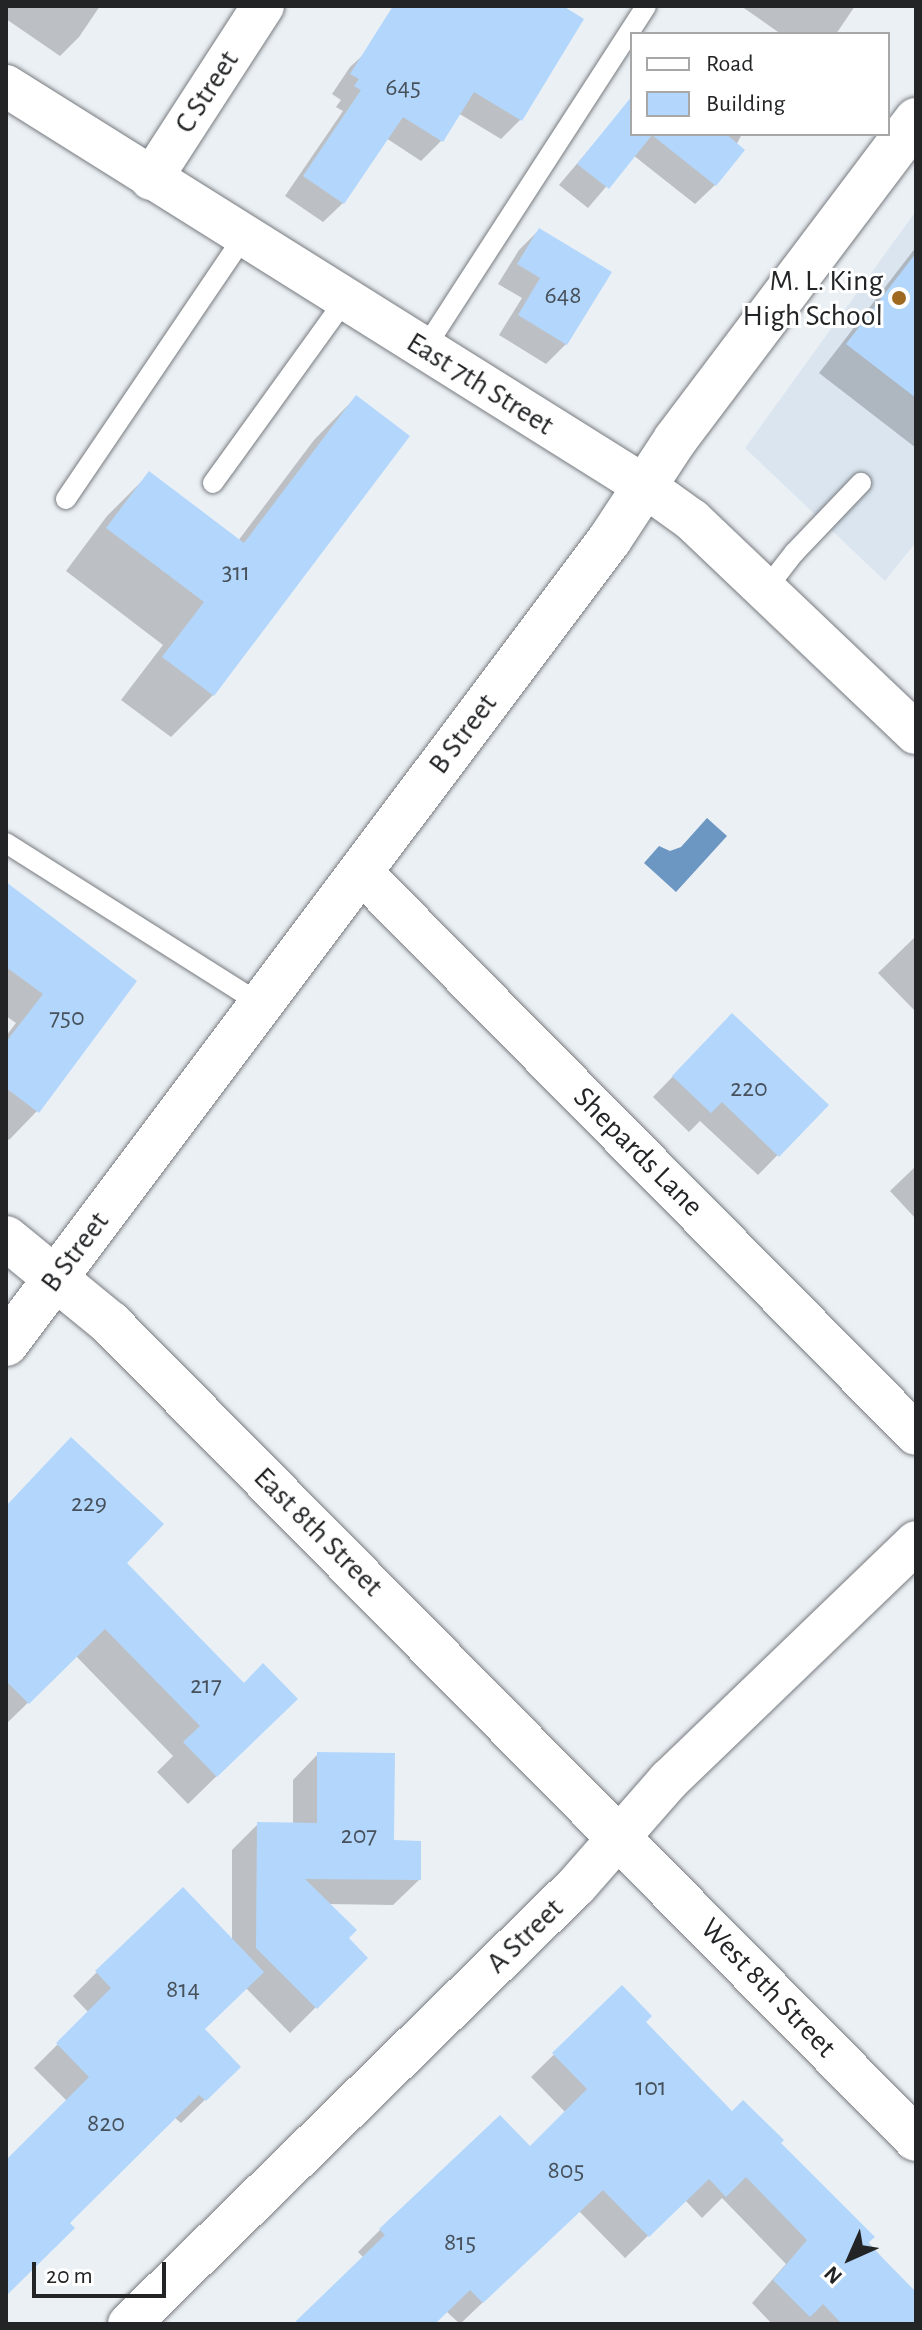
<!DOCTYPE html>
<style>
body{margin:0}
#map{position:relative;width:922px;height:2330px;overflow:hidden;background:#ebf0f5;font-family:"Alegreya Sans",sans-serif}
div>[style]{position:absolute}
.built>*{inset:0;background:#dae5ef}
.water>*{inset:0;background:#6c97c3}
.shadow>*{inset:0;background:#0003}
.building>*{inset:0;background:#b3d7fc}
.roads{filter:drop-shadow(0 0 2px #777b7f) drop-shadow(0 0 2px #777b7f)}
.service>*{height:20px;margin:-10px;padding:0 10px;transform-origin:10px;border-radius:10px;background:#fff}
.minor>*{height:42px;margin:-21px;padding:0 21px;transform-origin:21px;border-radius:21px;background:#fff}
.tertiary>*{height:44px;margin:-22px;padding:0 22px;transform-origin:22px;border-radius:22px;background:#fff}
.dots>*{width:22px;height:22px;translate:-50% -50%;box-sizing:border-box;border:4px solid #fff;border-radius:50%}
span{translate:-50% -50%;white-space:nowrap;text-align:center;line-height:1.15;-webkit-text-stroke:6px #fff;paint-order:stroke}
.number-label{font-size:26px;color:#47515c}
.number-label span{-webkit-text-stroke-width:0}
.street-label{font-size:30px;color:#232426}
.poi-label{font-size:30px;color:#232426}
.right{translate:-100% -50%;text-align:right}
.frame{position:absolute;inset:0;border:8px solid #232426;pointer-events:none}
.legend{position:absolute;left:630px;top:32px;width:260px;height:104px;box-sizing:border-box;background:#fff;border:2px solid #a7a7a8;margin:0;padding:10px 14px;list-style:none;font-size:24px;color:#232426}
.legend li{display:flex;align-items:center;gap:16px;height:40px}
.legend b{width:40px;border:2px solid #a7a7a8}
.north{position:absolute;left:810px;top:2218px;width:80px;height:80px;-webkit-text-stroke:6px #fff;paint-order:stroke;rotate:225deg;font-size:22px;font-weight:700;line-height:32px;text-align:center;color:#232426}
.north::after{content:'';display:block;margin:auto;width:28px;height:36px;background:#232426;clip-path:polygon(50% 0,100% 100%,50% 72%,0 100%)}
.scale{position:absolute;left:32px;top:2262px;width:134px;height:36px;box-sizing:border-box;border:4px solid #232426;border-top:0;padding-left:10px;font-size:24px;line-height:28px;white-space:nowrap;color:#232426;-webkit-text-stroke:6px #fff;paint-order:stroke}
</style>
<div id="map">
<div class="built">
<div style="clip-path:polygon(916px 211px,916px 542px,885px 581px,745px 448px)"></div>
</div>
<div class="water">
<div style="clip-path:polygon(707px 818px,727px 836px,676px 892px,644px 863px,659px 846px,670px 851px,681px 847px)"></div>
</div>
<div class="shadow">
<div style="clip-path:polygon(6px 6px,100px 6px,79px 37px,60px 56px,6px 19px)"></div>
<div style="clip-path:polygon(417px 6px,559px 6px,520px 120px,501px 139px,458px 113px,441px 141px,421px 161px,386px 138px,343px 203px,323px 222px,285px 196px,343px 111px,336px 107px,341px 100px,332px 94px,350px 67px)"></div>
<div style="clip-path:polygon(741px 6px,855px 6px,836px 34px,781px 34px)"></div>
<div style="clip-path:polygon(629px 102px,632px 134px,742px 134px,715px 185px,695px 204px,633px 155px,588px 208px,559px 185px)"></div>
<div style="clip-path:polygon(539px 230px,610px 273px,566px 344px,546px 364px,499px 335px,522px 298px,498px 284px,519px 250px)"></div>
<div style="clip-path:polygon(916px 247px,916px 448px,819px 373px)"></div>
<div style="clip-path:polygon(356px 397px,213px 695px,171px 737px,121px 700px,163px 645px,66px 571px,107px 516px,149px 474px,238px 541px,314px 440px)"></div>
<div style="clip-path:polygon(6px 885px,135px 982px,37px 1111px,9px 1140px,6px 1137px,6px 1036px,16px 1023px,6px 1016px)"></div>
<div style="clip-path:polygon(916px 936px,916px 1012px,878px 973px)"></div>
<div style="clip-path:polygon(713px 1035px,826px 1105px,758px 1175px,700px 1121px,689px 1132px,653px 1097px)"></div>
<div style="clip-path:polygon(916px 1166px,916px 1219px,890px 1191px)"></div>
<div style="clip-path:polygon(6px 1507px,125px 1563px,267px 1727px,188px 1804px,157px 1772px,173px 1756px,76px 1656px,6px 1724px)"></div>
<div style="clip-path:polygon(318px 1754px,419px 1880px,393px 1905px,328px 1904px,346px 1938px,365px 1958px,290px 2033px,246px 1988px,203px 2029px,215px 2090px,181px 2123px,174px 2117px,68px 2223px,6px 2294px,6px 2161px,67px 2101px,34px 2068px,89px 2013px,73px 1996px,97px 1972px,232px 1941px,232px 1850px,258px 1824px,293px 1825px,293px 1780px)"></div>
<div style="clip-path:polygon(622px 1988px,643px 2022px,732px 2113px,778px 2143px,916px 2295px,916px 2324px,772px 2324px,752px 2303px,786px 2264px,722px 2198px,702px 2218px,685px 2200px,625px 2258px,579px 2211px,460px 2324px,446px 2311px,433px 2324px,295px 2324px,364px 2258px,358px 2252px,380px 2230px,530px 2149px,566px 2113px,531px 2077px)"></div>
</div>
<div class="building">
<div style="clip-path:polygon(393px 6px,563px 6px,584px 19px,522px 121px,474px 92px,443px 142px,403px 117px,344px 204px,303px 176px,361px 90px,354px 86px,359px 79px,350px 74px)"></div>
<div style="clip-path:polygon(632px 96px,632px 134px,726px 134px,745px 150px,716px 186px,652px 135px,609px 189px,577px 164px)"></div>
<div style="clip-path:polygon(539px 228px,612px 272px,567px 345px,518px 315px,540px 278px,517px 264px)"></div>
<div style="clip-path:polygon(916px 253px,916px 398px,846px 344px)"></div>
<div style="clip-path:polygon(356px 395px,410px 436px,214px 696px,162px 657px,204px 602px,106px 528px,149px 471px,244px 543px)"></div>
<div style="clip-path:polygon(6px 882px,137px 981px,39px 1113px,6px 1088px,6px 1042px,43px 994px,6px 967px)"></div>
<div style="clip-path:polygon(732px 1013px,829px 1105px,779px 1157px,722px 1102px,711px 1113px,672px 1076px)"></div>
<div style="clip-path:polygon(71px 1437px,164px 1524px,127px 1563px,244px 1683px,263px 1663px,298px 1699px,217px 1777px,183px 1742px,200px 1726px,105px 1629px,29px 1704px,6px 1681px,6px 1506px)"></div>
<div style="clip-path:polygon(317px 1752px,395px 1753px,394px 1840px,421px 1841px,421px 1880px,305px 1879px,357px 1930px,349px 1938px,368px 1958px,317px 2009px,256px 1948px,257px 1822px,317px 1823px)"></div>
<div style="clip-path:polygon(183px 1887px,264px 1972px,205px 2029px,241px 2067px,206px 2101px,199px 2095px,70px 2223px,75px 2228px,6px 2296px,6px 2160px,89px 2077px,56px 2043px,111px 1988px,95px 1971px)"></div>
<div style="clip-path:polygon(622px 1985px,652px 2016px,646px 2022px,732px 2111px,743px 2100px,784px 2140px,781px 2143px,875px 2237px,868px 2243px,916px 2292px,916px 2324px,842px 2324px,823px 2304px,810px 2317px,773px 2280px,807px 2240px,746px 2177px,726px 2197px,709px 2179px,649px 2237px,603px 2190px,483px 2303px,470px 2290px,435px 2324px,293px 2324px,385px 2235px,379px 2229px,500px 2115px,530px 2146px,587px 2089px,552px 2053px)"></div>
</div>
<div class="roads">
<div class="service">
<div style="left:425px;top:348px;width:407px;rotate:-57.1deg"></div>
<div style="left:213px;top:483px;width:226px;rotate:-54.2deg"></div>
<div style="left:66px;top:499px;width:315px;rotate:-55.9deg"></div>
<div style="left:766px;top:589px;width:46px;rotate:-52.1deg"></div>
<div style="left:794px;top:553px;width:97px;rotate:-46.3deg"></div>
<div style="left:6px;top:843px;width:299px;rotate:32.3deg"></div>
</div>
<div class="minor">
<div style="left:6px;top:86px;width:755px;rotate:32.07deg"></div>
<div style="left:646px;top:487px;width:57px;rotate:35.7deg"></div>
<div style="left:692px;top:520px;width:309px;rotate:43.6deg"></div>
<div style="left:151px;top:179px;width:206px;rotate:-57.1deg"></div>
<div style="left:360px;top:871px;width:791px;rotate:45.36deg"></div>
<div style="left:129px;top:2324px;width:627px;rotate:-44.42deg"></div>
<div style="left:577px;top:1885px;width:140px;rotate:-48.8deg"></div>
<div style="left:669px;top:1780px;width:343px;rotate:-43.9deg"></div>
</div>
<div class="tertiary">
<div style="left:6px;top:1238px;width:134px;rotate:39.3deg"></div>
<div style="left:110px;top:1323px;width:1147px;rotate:45.35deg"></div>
<div style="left:6px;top:1344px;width:1006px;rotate:-53.12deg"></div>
<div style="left:610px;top:539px;width:118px;rotate:-56.7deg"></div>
<div style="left:675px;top:440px;width:401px;rotate:-53deg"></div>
</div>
</div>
<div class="dots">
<div style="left:899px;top:298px;background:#9f6922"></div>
</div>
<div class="number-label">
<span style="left:403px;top:88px">645</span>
<span style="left:563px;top:296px">648</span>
<span style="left:236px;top:573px">311</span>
<span style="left:67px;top:1018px">750</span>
<span style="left:749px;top:1089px">220</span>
<span style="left:89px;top:1504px">229</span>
<span style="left:206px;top:1686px">217</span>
<span style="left:359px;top:1836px">207</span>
<span style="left:183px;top:1990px">814</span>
<span style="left:651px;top:2088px">101</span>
<span style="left:106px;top:2124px">820</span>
<span style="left:566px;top:2171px">805</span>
<span style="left:460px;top:2243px">815</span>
</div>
<div class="street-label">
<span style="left:207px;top:92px;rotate:-57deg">C Street</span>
<span style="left:480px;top:384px;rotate:32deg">East 7th Street</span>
<span style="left:463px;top:734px;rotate:-53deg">B Street</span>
<span style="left:638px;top:1152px;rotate:45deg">Shepards Lane</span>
<span style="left:75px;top:1252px;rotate:-53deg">B Street</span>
<span style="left:318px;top:1532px;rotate:45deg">East 8th Street</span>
<span style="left:525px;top:1936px;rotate:-44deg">A Street</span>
<span style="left:768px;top:1988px;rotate:46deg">West 8th Street</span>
</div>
<div class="poi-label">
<span class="right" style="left:883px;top:298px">M. L. King<br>High School</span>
</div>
<div class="frame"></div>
<ul class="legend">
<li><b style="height:10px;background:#fff"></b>Road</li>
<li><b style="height:22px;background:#b3d7fc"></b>Building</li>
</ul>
<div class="north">N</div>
<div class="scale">20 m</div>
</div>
